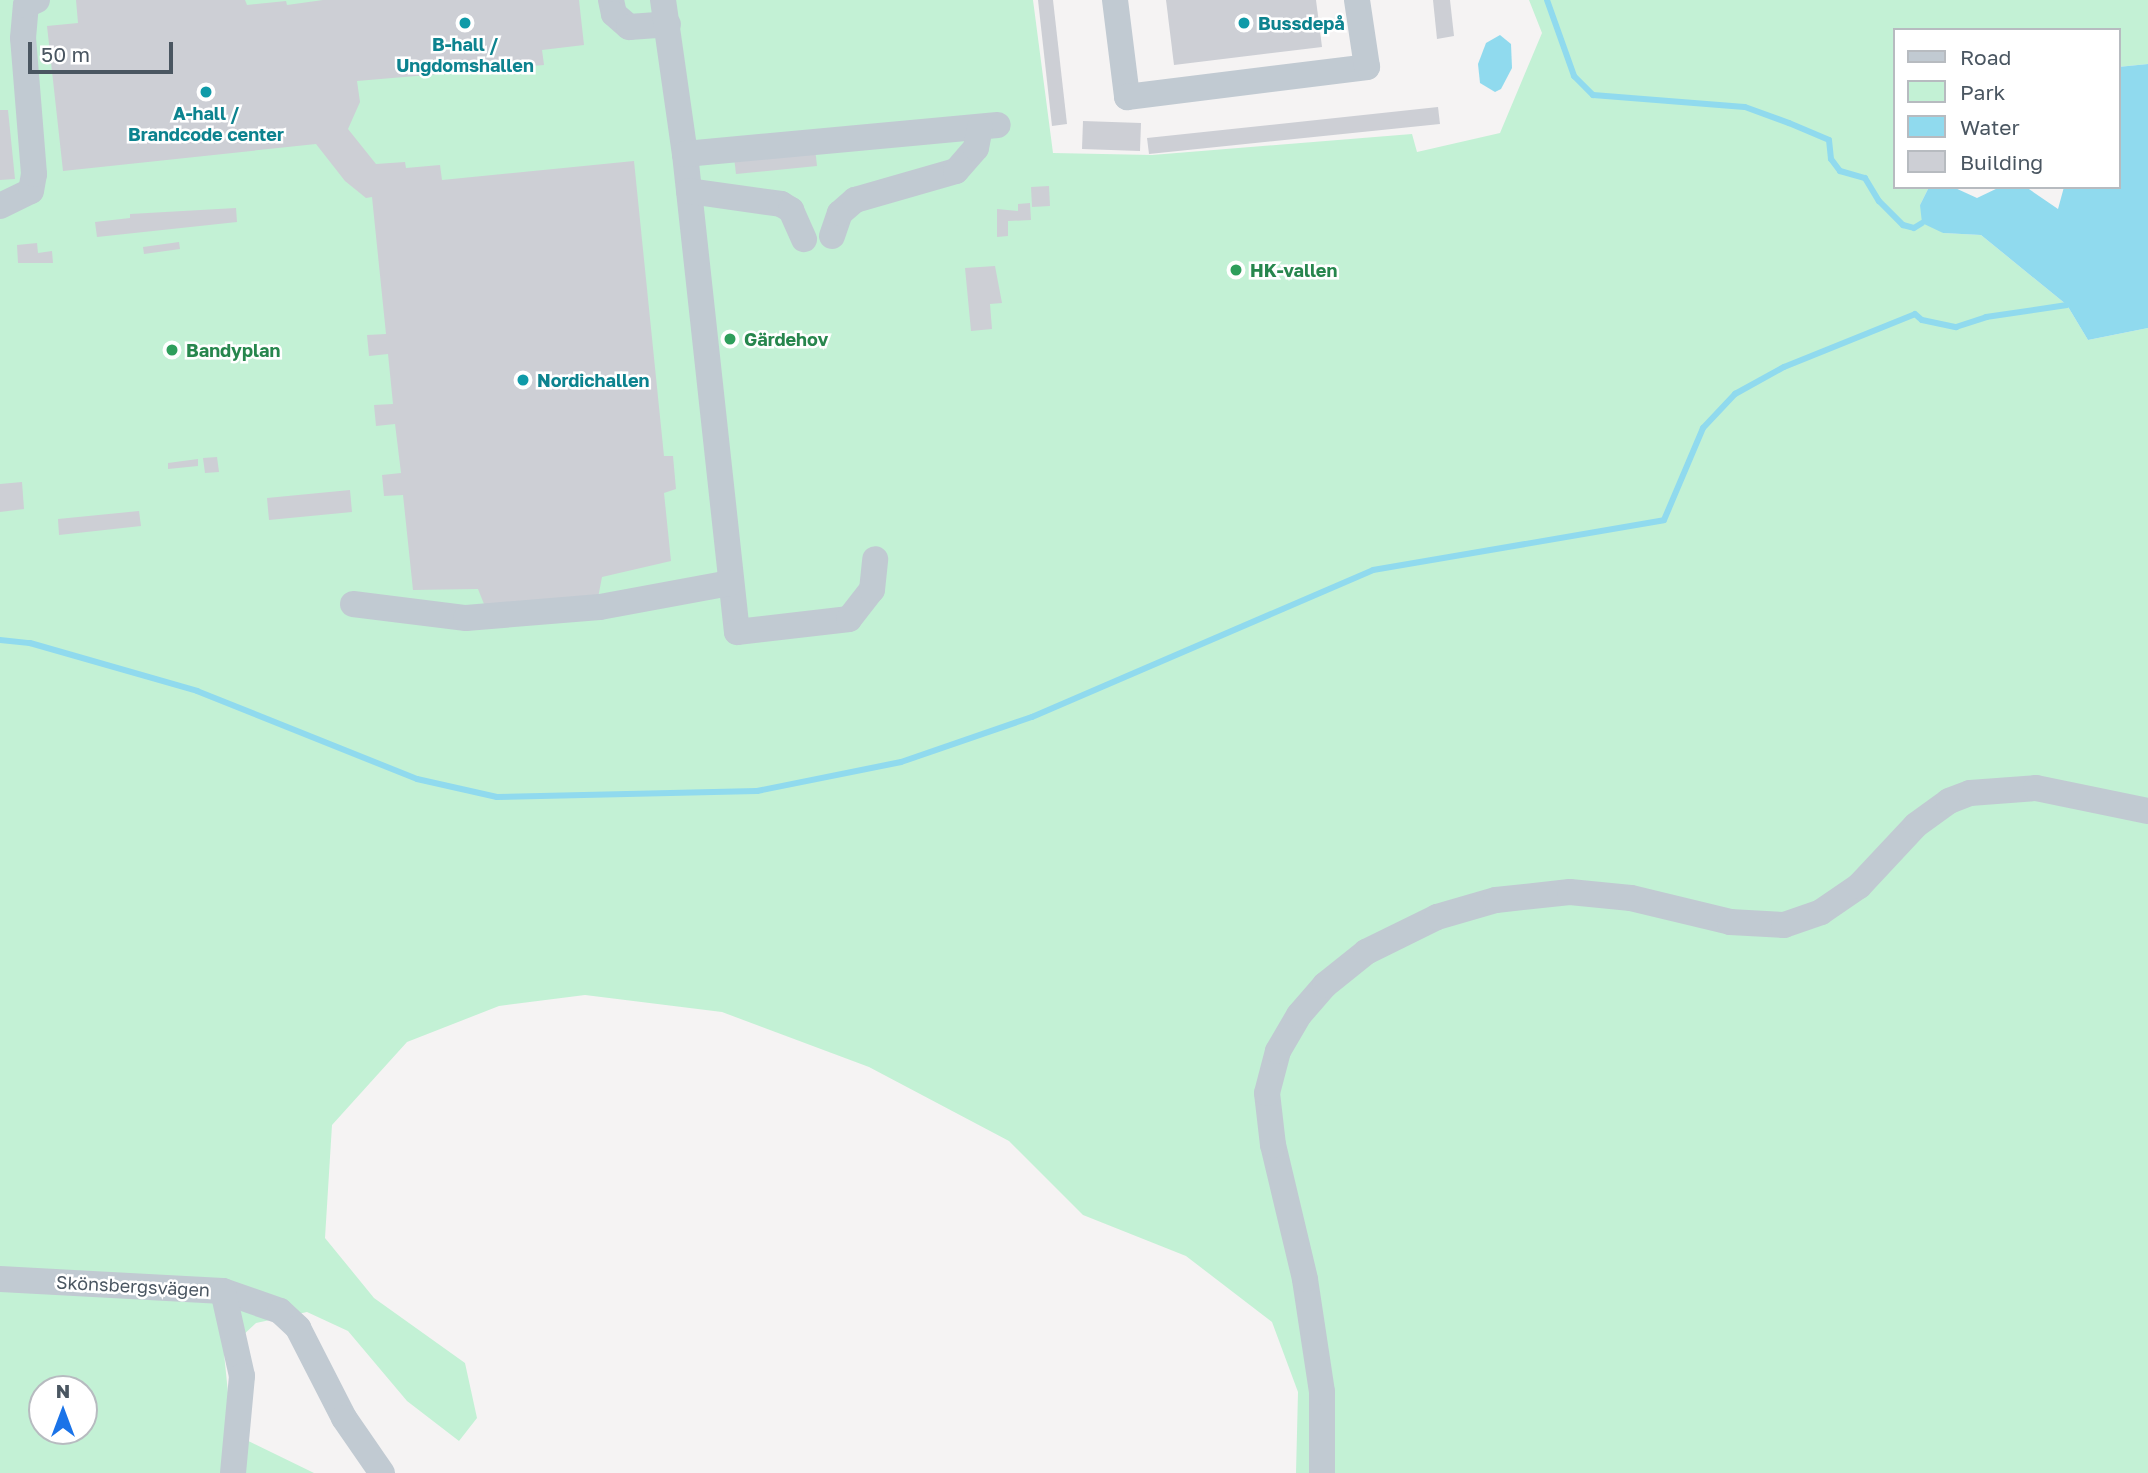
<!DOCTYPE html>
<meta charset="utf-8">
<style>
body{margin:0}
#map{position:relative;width:2148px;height:1473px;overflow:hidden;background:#f5f3f3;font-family:"Golos Text",sans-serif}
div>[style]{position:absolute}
.green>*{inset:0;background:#c3f1d5}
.water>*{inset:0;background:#90daee}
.stream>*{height:6px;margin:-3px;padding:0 3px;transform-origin:3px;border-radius:3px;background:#90daee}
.building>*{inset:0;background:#cdcfd5}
.minor>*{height:26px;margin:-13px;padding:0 13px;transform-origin:13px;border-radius:13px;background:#c1cad2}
.dots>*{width:19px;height:19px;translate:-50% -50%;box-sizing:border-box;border:4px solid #fff;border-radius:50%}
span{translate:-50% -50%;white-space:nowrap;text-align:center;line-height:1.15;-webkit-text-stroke:5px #fff;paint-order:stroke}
.culture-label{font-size:18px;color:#0d838f;font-weight:700}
.left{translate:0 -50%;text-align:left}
.leisure-label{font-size:18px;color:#27864d;font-weight:700}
.street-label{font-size:18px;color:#4a5661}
.legend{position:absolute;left:1893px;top:28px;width:228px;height:161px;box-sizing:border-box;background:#fff;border:2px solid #b7bbc0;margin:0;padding:9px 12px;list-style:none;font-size:21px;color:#4a5661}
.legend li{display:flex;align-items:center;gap:14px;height:35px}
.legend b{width:35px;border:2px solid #b7bbc0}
.north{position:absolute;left:28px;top:1375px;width:70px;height:70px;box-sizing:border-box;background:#fff;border:2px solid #b7bbc0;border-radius:50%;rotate:0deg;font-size:19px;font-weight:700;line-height:28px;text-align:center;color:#4a5661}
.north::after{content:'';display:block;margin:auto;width:24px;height:32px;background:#1a73e8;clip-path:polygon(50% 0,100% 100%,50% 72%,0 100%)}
.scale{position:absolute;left:28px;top:42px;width:145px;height:32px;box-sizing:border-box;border:4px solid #4a5661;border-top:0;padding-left:9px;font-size:21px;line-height:24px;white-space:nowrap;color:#4a5661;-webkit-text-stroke:5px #fff;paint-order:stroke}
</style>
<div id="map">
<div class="green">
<div style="clip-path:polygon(evenodd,0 0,1033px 0,1053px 153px,1152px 155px,1412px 134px,1417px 152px,1500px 133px,1542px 33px,1529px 0,2148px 0,2148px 64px,2118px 67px,2118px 30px,1894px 30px,1894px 187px,1929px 187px,1920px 205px,1943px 233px,1981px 235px,2067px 305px,2088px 340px,2148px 328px,2148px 1473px,1296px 1473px,1298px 1392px,1272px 1322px,1186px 1256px,1083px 1215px,1009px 1141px,869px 1067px,722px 1012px,585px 995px,499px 1006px,407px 1042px,332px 1125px,325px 1238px,374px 1298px,465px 1363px,477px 1418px,459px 1441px,407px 1401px,348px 1331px,307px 1312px,256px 1323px,224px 1353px,232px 1433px,314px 1473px,0 1473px,0 0,42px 1389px,84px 1389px,84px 1431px,42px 1431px,42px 1389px)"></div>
</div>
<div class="water">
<div style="clip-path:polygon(1500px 35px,1511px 44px,1512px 68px,1501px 89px,1495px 92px,1480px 83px,1478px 64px,1486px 43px)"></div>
<div style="clip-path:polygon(2148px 64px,2148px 328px,2088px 340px,2067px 305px,1981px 235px,1943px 233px,1922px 223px,1920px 205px,1929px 187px,1953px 187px,1977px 198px,2000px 187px,2026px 187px,2058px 209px,2064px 187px,2118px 187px,2118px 67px)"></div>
</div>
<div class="stream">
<div style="left:1547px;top:0;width:81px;rotate:70.4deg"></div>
<div style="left:1574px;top:76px;width:27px;rotate:45deg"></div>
<div style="left:1593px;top:95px;width:152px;rotate:4.5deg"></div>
<div style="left:1745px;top:107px;width:47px;rotate:20deg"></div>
<div style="left:1789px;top:123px;width:43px;rotate:23deg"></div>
<div style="left:1829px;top:140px;width:19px;rotate:84deg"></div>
<div style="left:1831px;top:159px;width:15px;rotate:53deg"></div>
<div style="left:1840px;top:171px;width:26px;rotate:16deg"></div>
<div style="left:1865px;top:178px;width:27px;rotate:59deg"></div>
<div style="left:1879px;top:201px;width:34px;rotate:45deg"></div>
<div style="left:1903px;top:225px;width:11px;rotate:15deg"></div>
<div style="left:1914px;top:228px;width:9px;rotate:-32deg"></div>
<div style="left:0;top:640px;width:30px;rotate:6deg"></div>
<div style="left:30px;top:643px;width:174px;rotate:16deg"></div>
<div style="left:197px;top:691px;width:237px;rotate:21.8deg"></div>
<div style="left:417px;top:779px;width:82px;rotate:12.7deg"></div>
<div style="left:497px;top:797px;width:260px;rotate:-1.3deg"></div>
<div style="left:757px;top:791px;width:147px;rotate:-11.4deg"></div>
<div style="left:901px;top:762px;width:139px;rotate:-19deg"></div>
<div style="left:1032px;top:717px;width:371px;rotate:-23.3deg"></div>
<div style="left:1373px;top:570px;width:295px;rotate:-9.7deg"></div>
<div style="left:1664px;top:520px;width:100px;rotate:-67deg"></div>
<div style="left:1703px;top:428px;width:47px;rotate:-46.7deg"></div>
<div style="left:1735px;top:394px;width:56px;rotate:-28.9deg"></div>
<div style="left:1784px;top:367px;width:141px;rotate:-22deg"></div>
<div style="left:1915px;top:314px;width:9px;rotate:41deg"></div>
<div style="left:1922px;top:320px;width:35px;rotate:12deg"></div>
<div style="left:1956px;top:327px;width:32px;rotate:-18deg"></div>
<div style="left:1986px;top:317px;width:82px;rotate:-8.4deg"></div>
</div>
<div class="building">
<div style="clip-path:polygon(76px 0,245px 0,247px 5px,286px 1px,287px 5px,323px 0,579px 0,584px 45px,542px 50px,544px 65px,357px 81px,360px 102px,348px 129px,376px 164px,405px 162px,406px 168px,440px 165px,442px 180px,634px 161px,664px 456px,673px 456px,676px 489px,664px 493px,671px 561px,602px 577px,598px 598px,486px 609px,478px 589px,413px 590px,403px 495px,384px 496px,382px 475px,401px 473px,395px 424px,376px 426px,374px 405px,393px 404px,388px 354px,369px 356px,367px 335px,386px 334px,372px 197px,366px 198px,345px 181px,316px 144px,63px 171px,47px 26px,78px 23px)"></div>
<div style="clip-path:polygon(1038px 0,1053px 0,1067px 124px,1052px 126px)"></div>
<div style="clip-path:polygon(1166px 0,1316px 0,1322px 47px,1174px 65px)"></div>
<div style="clip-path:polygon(1433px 0,1450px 0,1454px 36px,1437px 39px)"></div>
<div style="clip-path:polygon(1438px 107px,1440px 124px,1149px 154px,1147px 138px)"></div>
<div style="clip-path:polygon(0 110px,8px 110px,15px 179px,0 180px)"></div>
<div style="clip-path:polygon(1083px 121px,1141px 123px,1140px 151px,1082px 149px)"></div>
<div style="clip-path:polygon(815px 148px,817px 166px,736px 174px,734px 157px)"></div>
<div style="clip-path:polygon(1049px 186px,1050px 206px,1032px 207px,1031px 187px)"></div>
<div style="clip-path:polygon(1030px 203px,1031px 220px,1008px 221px,1008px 236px,997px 237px,997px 209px,1018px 211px,1018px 204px)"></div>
<div style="clip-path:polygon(236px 208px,237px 222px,97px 237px,95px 222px,130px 218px,130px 214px)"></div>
<div style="clip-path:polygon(179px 242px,180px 249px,144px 254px,143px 247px)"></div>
<div style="clip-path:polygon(37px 243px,38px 253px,52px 251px,53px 263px,18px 263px,17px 245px)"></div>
<div style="clip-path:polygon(995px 266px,1002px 303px,990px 304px,992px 329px,971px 331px,965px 268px)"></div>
<div style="clip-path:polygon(217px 457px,219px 472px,205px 473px,203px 458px)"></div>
<div style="clip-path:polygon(198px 459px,198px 466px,168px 469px,168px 463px)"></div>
<div style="clip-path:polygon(22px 482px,24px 509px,0 512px,0 484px)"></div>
<div style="clip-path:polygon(350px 490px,352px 512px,269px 520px,267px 498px)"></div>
<div style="clip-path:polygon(139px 511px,141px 526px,59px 535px,58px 519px)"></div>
</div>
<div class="minor">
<div style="left:611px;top:0;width:14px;rotate:78deg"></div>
<div style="left:614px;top:14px;width:20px;rotate:41deg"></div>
<div style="left:629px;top:27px;width:39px;rotate:-4deg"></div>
<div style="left:663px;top:0;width:156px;rotate:81.9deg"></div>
<div style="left:685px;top:154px;width:481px;rotate:83.8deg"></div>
<div style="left:737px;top:632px;width:113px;rotate:-6.6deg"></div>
<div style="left:849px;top:619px;width:37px;rotate:-52deg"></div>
<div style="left:872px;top:590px;width:31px;rotate:-84deg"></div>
<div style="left:1115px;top:0;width:98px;rotate:82.9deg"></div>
<div style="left:1127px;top:97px;width:242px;rotate:-7.1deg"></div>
<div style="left:1367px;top:67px;width:68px;rotate:-98.5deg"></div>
<div style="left:685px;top:154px;width:314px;rotate:-5.3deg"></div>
<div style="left:689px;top:191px;width:93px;rotate:8deg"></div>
<div style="left:781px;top:204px;width:12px;rotate:31deg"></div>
<div style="left:791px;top:210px;width:32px;rotate:66deg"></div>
<div style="left:0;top:206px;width:34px;rotate:-26deg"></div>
<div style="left:31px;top:191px;width:17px;rotate:-80deg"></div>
<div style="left:34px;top:174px;width:136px;rotate:-94.6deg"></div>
<div style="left:23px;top:38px;width:33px;rotate:-85deg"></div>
<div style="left:26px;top:5px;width:12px;rotate:-24deg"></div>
<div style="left:832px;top:236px;width:24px;rotate:-71deg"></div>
<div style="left:840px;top:213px;width:20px;rotate:-41deg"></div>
<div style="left:855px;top:200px;width:105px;rotate:-16deg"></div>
<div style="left:956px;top:171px;width:30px;rotate:-49deg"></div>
<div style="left:976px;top:148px;width:21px;rotate:-79deg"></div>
<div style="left:353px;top:604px;width:114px;rotate:7.1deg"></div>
<div style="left:466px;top:618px;width:134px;rotate:-4.7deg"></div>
<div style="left:600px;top:607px;width:132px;rotate:-10.5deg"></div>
<div style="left:0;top:1279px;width:223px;rotate:3.1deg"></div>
<div style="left:223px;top:1291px;width:60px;rotate:19.3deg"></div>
<div style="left:280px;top:1311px;width:25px;rotate:43deg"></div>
<div style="left:298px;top:1328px;width:101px;rotate:62.9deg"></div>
<div style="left:344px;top:1418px;width:67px;rotate:55.4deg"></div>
<div style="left:223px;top:1291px;width:87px;rotate:77.4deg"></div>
<div style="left:242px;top:1376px;width:97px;rotate:95.3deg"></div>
<div style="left:1322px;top:1473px;width:81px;rotate:-90deg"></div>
<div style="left:1322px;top:1392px;width:114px;rotate:-98.6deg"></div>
<div style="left:1305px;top:1279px;width:138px;rotate:-103.4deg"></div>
<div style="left:1273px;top:1145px;width:52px;rotate:-96.6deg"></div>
<div style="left:1267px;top:1093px;width:43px;rotate:-75.3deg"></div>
<div style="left:1278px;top:1051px;width:42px;rotate:-59.7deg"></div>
<div style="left:1299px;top:1015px;width:40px;rotate:-49deg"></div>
<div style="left:1325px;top:985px;width:53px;rotate:-38.8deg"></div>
<div style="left:1366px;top:952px;width:79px;rotate:-26.2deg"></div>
<div style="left:1437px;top:917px;width:61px;rotate:-16.1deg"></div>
<div style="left:1496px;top:900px;width:74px;rotate:-6.2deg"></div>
<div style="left:1570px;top:892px;width:61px;rotate:5.6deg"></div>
<div style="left:1631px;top:898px;width:102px;rotate:13.6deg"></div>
<div style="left:1730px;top:922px;width:54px;rotate:3.2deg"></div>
<div style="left:1784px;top:925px;width:39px;rotate:-19deg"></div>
<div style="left:1821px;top:912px;width:46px;rotate:-34.4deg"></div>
<div style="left:1859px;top:886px;width:83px;rotate:-46.9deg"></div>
<div style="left:1916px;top:825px;width:41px;rotate:-36deg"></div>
<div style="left:1949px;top:801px;width:22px;rotate:-21deg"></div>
<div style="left:1970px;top:793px;width:66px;rotate:-4.3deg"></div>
<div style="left:2036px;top:788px;width:114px;rotate:11.6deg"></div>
</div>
<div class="dots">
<div style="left:465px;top:23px;background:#0f9aa8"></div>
<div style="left:1244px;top:23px;background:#0f9aa8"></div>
<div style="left:206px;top:92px;background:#0f9aa8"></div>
<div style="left:1236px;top:270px;background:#2e9e5b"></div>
<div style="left:730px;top:339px;background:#2e9e5b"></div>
<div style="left:172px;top:350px;background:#2e9e5b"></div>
<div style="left:523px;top:380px;background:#0f9aa8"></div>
</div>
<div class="culture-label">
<span class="left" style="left:1258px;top:23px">Bussdepå</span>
<span style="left:465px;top:55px">B-hall /<br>Ungdomshallen</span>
<span style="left:206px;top:124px">A-hall /<br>Brandcode center</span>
<span class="left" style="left:537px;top:380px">Nordichallen</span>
</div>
<div class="leisure-label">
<span class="left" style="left:1250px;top:270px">HK-vallen</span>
<span class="left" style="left:744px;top:339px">Gärdehov</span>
<span class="left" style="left:186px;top:350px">Bandyplan</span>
</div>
<div class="street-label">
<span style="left:133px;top:1286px;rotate:3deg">Skönsbergsvägen</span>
</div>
<ul class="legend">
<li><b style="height:9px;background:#c1cad2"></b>Road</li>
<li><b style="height:19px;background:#c3f1d5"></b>Park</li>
<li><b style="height:19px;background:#90daee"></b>Water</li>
<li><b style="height:19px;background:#cdcfd5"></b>Building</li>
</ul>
<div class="north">N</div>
<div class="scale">50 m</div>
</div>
